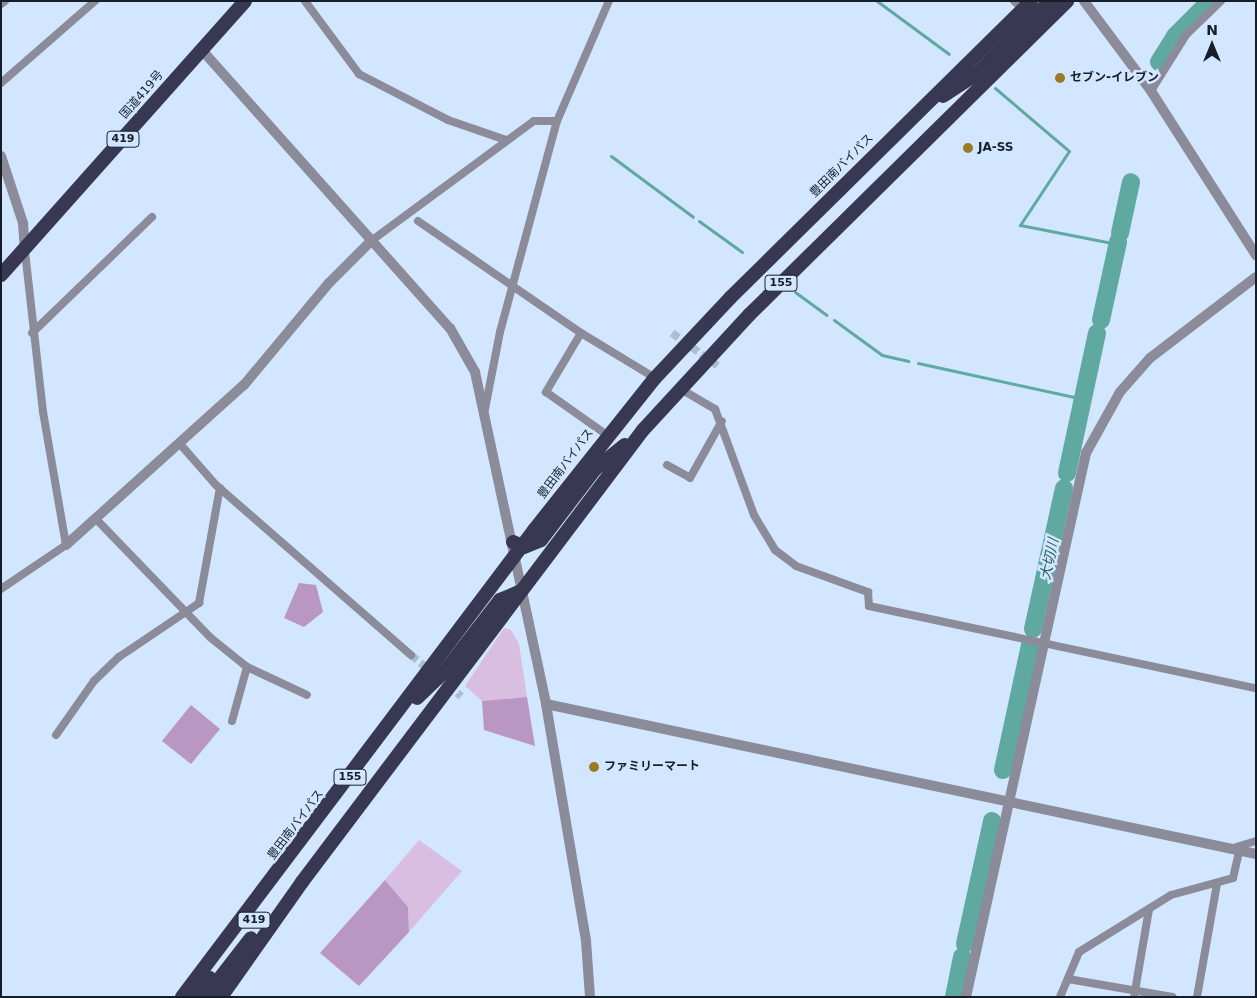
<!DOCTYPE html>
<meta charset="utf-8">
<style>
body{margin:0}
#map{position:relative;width:1257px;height:998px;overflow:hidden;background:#d2e6ff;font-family:"DejaVu Sans","Noto Sans JP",sans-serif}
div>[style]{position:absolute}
.green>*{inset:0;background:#dabee1}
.forest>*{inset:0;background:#ba96c3}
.stream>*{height:3px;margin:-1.5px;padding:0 1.5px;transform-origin:1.5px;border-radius:1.5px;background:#5fa9a1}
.river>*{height:18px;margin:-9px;padding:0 9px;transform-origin:9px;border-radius:9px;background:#5fa9a1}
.minor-tunnel>*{height:8px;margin-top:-4px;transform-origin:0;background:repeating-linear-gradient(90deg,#acbed4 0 8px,transparent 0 12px)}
.minor>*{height:8px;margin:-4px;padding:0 4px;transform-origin:4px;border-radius:4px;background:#8b8b9a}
.tertiary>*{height:10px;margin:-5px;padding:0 5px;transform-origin:5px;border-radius:5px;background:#8b8b9a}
.trunk>*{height:14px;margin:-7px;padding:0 7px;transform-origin:7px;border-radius:7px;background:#393852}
.dots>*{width:14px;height:14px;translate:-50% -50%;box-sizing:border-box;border:2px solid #d2e6ff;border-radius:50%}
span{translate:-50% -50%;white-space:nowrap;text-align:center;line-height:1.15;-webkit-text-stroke:5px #d2e6ff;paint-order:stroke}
.shield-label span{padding:1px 4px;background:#d2e6ff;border:1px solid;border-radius:4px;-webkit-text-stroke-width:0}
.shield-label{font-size:11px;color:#151e29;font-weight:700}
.poi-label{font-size:12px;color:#151e29;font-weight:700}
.left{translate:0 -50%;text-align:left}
.street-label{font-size:12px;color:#151e29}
.water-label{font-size:14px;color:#23605a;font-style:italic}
.frame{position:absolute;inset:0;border:2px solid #151e29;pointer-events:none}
.north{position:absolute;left:1187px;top:20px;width:50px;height:50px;-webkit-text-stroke:4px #d2e6ff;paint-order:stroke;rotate:0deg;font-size:14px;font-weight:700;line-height:20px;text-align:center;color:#151e29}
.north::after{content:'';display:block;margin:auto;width:18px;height:22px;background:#151e29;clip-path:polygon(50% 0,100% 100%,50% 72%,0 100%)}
</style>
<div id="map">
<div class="green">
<div style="clip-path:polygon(504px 628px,511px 630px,519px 644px,527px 697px,482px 701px,465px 686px)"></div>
<div style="clip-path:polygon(419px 840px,462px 871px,409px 932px,408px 907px,385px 880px)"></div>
</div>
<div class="forest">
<div style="clip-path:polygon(299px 583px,316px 585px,323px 612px,304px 627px,284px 618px)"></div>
<div style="clip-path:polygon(527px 697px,535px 746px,484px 730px,482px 701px)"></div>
<div style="clip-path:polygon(191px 705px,220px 729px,191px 764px,162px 741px)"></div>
<div style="clip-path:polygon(385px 880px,408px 907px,409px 932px,359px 986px,320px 953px)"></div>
</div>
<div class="stream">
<div style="left:877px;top:1px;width:89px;rotate:36.4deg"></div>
<div style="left:995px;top:88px;width:97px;rotate:40.4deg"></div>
<div style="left:1069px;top:151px;width:89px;rotate:123.5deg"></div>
<div style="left:1020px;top:225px;width:99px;rotate:11.1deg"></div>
<div style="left:611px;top:156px;width:102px;rotate:36.6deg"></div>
<div style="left:699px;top:221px;width:53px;rotate:35.8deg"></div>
<div style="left:795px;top:292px;width:39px;rotate:36deg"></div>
<div style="left:834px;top:320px;width:59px;rotate:36.1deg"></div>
<div style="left:882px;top:355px;width:27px;rotate:13deg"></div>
<div style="left:918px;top:363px;width:169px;rotate:12.3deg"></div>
</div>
<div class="river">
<div style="left:1159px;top:62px;width:31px;rotate:-58deg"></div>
<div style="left:1175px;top:36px;width:49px;rotate:-45deg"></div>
<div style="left:1120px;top:233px;width:52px;rotate:-77.8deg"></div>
<div style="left:1101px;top:320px;width:80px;rotate:-77.7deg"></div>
<div style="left:1067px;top:473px;width:143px;rotate:-77.9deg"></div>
<div style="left:1033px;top:629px;width:144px;rotate:-77.6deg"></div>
<div style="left:1003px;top:770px;width:128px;rotate:-77.8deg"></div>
<div style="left:965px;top:944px;width:126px;rotate:-77.6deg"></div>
<div style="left:954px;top:997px;width:41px;rotate:-78.7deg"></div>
</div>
<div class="minor-tunnel">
<div style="left:672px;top:333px;width:57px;rotate:35.7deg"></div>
<div style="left:411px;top:655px;width:65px;rotate:39.4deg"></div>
</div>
<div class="minor">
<div style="left:305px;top:1px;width:91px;rotate:53.5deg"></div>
<div style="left:359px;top:74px;width:100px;rotate:27.3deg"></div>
<div style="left:448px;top:120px;width:61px;rotate:19deg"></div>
<div style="left:1014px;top:1px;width:12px;rotate:42deg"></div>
<div style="left:1px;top:4px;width:5px;rotate:-37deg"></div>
<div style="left:1px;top:83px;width:125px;rotate:-41.1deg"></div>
<div style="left:1151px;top:91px;width:66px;rotate:-58deg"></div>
<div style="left:1186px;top:35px;width:49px;rotate:-44.2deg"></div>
<div style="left:418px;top:221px;width:198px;rotate:34.5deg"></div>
<div style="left:581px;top:333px;width:87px;rotate:31.3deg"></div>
<div style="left:371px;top:241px;width:202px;rotate:-36.4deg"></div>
<div style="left:534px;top:121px;width:23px"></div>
<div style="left:32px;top:333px;width:167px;rotate:-44deg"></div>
<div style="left:581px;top:333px;width:69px;rotate:120.7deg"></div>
<div style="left:546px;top:392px;width:75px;rotate:35.2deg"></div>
<div style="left:679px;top:388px;width:42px;rotate:30.3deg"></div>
<div style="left:715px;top:409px;width:113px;rotate:69.8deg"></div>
<div style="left:754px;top:515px;width:41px;rotate:59deg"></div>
<div style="left:775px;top:550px;width:26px;rotate:37deg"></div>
<div style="left:796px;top:566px;width:77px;rotate:19.9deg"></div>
<div style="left:868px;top:592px;width:14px;rotate:86deg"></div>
<div style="left:869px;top:606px;width:396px;rotate:12deg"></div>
<div style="left:485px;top:409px;width:78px;rotate:-79deg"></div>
<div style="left:500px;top:332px;width:219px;rotate:-74.9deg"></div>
<div style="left:557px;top:121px;width:131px;rotate:-66.6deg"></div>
<div style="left:180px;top:444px;width:55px;rotate:48.7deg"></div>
<div style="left:216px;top:485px;width:259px;rotate:41.1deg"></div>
<div style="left:667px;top:465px;width:26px;rotate:29deg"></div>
<div style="left:690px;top:478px;width:65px;rotate:-60.7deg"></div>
<div style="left:96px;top:519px;width:165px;rotate:46deg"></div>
<div style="left:211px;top:638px;width:46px;rotate:38.9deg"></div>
<div style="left:247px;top:667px;width:66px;rotate:25deg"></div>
<div style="left:1px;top:589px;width:78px;rotate:-34.1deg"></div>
<div style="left:66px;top:545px;width:135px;rotate:-99.8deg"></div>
<div style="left:43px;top:412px;width:161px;rotate:-96.4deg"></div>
<div style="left:232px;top:721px;width:56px;rotate:-74.5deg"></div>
<div style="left:56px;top:735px;width:66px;rotate:-54.9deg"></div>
<div style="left:94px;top:681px;width:35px;rotate:-44deg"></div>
<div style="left:119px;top:657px;width:97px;rotate:-34deg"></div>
<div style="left:199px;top:603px;width:117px;rotate:-79.7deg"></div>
<div style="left:1233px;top:848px;width:24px;rotate:-17deg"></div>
<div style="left:1068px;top:979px;width:106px;rotate:9.8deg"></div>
<div style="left:1060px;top:997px;width:49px;rotate:-67.1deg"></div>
<div style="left:1079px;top:952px;width:108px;rotate:-31.8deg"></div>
<div style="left:1171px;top:895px;width:64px;rotate:-15.3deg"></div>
<div style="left:1233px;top:878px;width:28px;rotate:-77deg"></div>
<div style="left:1134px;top:997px;width:89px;rotate:-80.3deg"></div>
<div style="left:1197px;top:997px;width:115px;rotate:-80deg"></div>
</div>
<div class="tertiary">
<div style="left:1084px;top:1px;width:112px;rotate:53.3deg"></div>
<div style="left:1151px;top:91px;width:195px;rotate:57.4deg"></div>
<div style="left:201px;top:49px;width:374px;rotate:48.3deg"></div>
<div style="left:450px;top:328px;width:51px;rotate:60.4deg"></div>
<div style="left:475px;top:372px;width:340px;rotate:77.9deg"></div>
<div style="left:546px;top:704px;width:240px;rotate:80.4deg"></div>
<div style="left:586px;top:941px;width:56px;rotate:85.9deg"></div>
<div style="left:1px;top:156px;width:71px;rotate:71.8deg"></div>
<div style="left:23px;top:223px;width:26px;rotate:86deg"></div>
<div style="left:66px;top:545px;width:239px;rotate:-42deg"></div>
<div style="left:244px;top:385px;width:133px;rotate:-50.2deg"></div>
<div style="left:329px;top:283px;width:59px;rotate:-45deg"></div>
<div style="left:546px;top:704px;width:726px;rotate:11.93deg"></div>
<div style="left:966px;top:997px;width:557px;rotate:-77.56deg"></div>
<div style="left:1086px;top:453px;width:70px;rotate:-60.9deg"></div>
<div style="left:1120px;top:392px;width:45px;rotate:-48.6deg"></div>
<div style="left:1150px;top:358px;width:133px;rotate:-37.4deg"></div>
</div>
<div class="trunk">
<div style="left:943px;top:96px;width:42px;rotate:-33.3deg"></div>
<div style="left:978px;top:73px;width:102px;rotate:-45deg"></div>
<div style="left:1px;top:275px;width:367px;rotate:-48.3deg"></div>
<div style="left:513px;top:542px;width:12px;rotate:24deg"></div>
<div style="left:524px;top:547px;width:18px;rotate:-22deg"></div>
<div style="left:541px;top:540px;width:89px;rotate:-52.7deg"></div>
<div style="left:595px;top:469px;width:38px;rotate:-39deg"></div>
<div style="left:417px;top:698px;width:39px;rotate:-44deg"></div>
<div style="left:445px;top:671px;width:90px;rotate:-52.2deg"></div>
<div style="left:500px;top:600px;width:21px;rotate:-23deg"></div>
<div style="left:209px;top:992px;width:68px;rotate:-52.1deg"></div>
<div style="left:182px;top:997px;width:585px;rotate:-52.99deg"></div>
<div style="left:534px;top:530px;width:194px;rotate:-51.5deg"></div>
<div style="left:655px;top:378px;width:110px;rotate:-46.8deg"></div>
<div style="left:730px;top:298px;width:423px;rotate:-44.6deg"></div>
<div style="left:195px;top:997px;width:24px;rotate:-52deg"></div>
<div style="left:221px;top:997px;width:141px;rotate:-54.8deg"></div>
<div style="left:302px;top:882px;width:566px;rotate:-52.97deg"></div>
<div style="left:643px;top:430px;width:156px;rotate:-47.3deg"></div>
<div style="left:749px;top:315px;width:447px;rotate:-44.6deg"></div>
</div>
<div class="dots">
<div style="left:1060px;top:78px;background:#9b7a24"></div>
<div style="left:968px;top:148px;background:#9b7a24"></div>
<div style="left:594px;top:767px;background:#9b7a24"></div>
</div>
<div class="shield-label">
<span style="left:123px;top:139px">419</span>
<span style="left:781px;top:283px">155</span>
<span style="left:350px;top:777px">155</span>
<span style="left:254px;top:920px">419</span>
</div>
<div class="poi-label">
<span class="left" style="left:1070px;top:78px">セブン-イレブン</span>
<span class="left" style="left:978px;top:148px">JA-SS</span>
<span class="left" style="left:604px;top:767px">ファミリーマート</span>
</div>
<div class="street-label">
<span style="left:142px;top:95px;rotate:-49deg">国道419号</span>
<span style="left:842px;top:166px;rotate:-45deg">豊田南バイパス</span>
<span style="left:566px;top:464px;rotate:-53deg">豊田南バイパス</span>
<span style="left:296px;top:825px;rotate:-53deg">豊田南バイパス</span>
</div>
<div class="water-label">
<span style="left:1049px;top:559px;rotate:-78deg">大切川</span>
</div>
<div class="frame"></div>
<div class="north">N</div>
</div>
